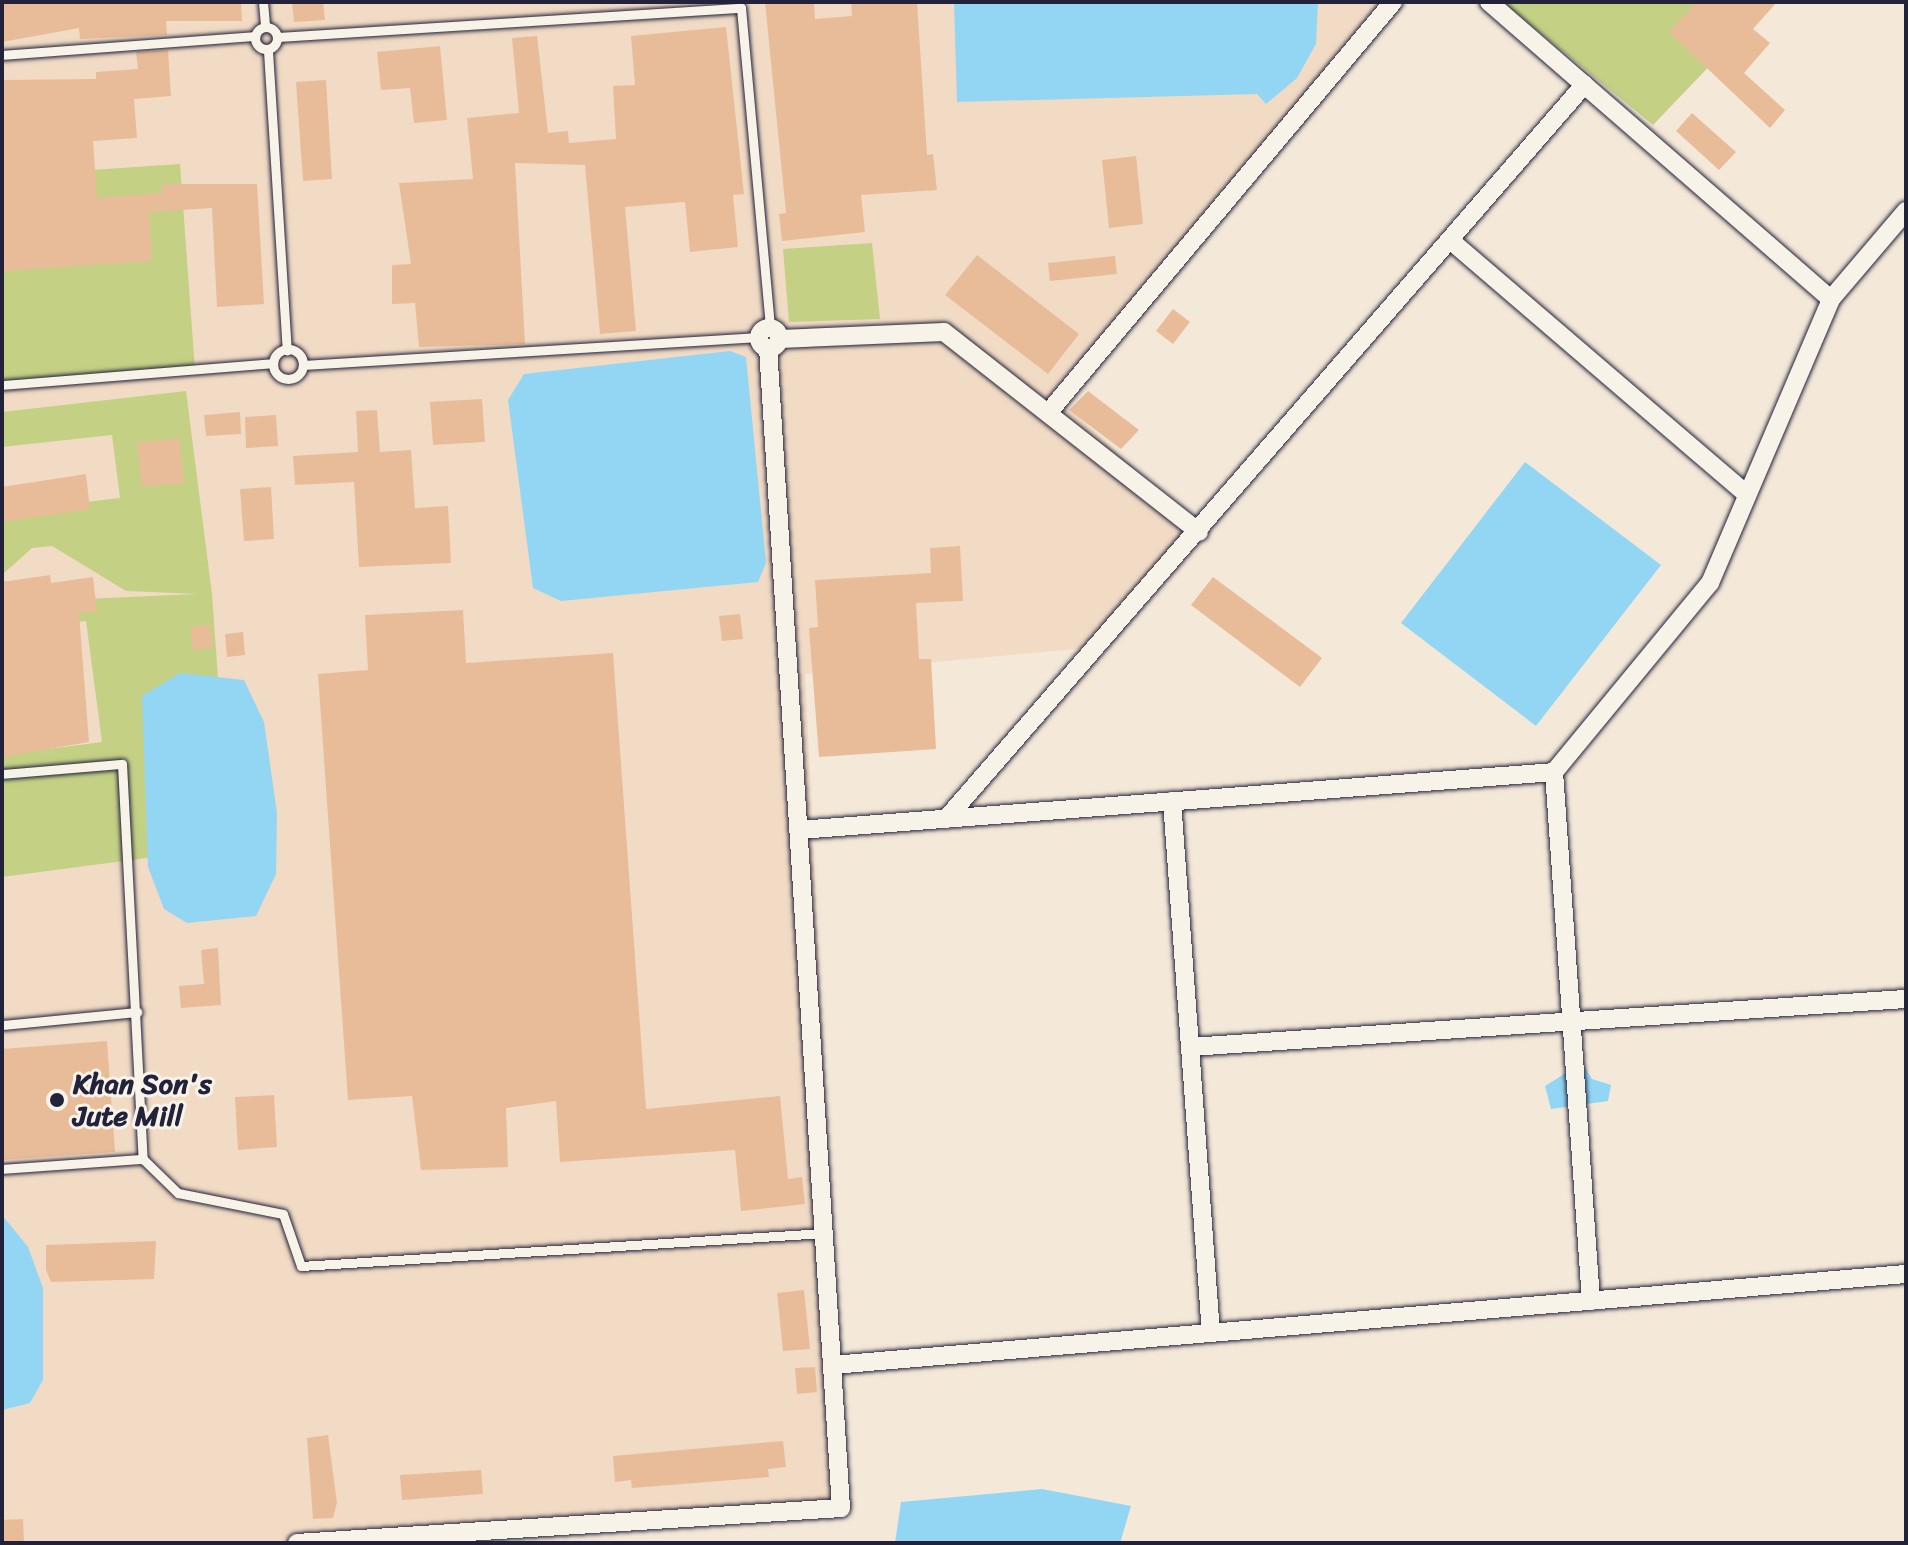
<!DOCTYPE html>
<style>
body{margin:0}
#map{position:relative;width:1908px;height:1545px;overflow:hidden;background:#f4e8d8;font-family:Sriracha,sans-serif}
div>[style]{position:absolute}
.built>*{inset:0;background:#f1dbc5}
.green>*{inset:0;background:#c4d185}
.water>*{inset:0;background:#92d6f4}
.building>*{inset:0;background:#e9bc99}
.roads{filter:drop-shadow(0 0 2px #22223b) drop-shadow(0 0 2px #22223b)}
.service>*{height:9px;margin:-4.5px;padding:0 4.5px;transform-origin:4.5px;border-radius:4.5px;background:#f7f3e8}
.service>.ring{margin:-4.5px;padding:0;box-sizing:content-box;background:none;border:9px solid #f7f3e8;border-radius:50%}
.minor>*{height:18px;margin:-9px;padding:0 9px;transform-origin:9px;border-radius:9px;background:#f7f3e8}
.minor>.ring{margin:-9px;padding:0;box-sizing:content-box;background:none;border:18px solid #f7f3e8;border-radius:50%}
.dots>*{width:22px;height:22px;translate:-50% -50%;box-sizing:border-box;border:4px solid #f7f3e8;border-radius:50%}
span{translate:-50% -50%;white-space:nowrap;text-align:center;line-height:1.15;-webkit-text-stroke:6px #f7f3e8;paint-order:stroke}
.poi-label{font-size:28px;color:#22223b;font-weight:700}
.left{translate:0 -50%;text-align:left}
.frame{position:absolute;inset:0;border:4px solid #22223b;pointer-events:none}
</style>
<div id="map">
<div class="built">
<div style="clip-path:polygon(2px 2px,1403px 2px,1061px 401px,1193px 522px,1097px 647px,805px 674px,846px 1511px,259px 1543px,2px 1543px)"></div>
</div>
<div class="green">
<div style="clip-path:polygon(1503px 2px,1708px 2px,1743px 31px,1653px 125px)"></div>
<div style="clip-path:polygon(180px 164px,195px 370px,2px 384px,2px 176px)"></div>
<div style="clip-path:polygon(872px 243px,880px 319px,789px 322px,783px 249px)"></div>
<div style="clip-path:polygon(186px 391px,212px 594px,230px 847px,2px 877px,2px 755px,102px 742px,86px 621px,2px 632px,2px 580px,60px 600px,197px 594px,126px 591px,52px 546px,32px 548px,2px 575px,2px 512px,120px 498px,112px 435px,2px 447px,2px 412px)"></div>
</div>
<div class="water">
<div style="clip-path:polygon(954px 2px,1318px 2px,1316px 44px,1297px 78px,1266px 104px,1257px 94px,957px 102px)"></div>
<div style="clip-path:polygon(730px 351px,746px 357px,766px 563px,758px 582px,561px 601px,533px 588px,508px 400px,524px 374px)"></div>
<div style="clip-path:polygon(1525px 462px,1661px 565px,1536px 726px,1401px 623px)"></div>
<div style="clip-path:polygon(180px 673px,244px 680px,264px 722px,277px 813px,276px 874px,256px 916px,187px 923px,164px 909px,148px 867px,142px 696px)"></div>
<div style="clip-path:polygon(1582px 1063px,1592px 1079px,1611px 1085px,1608px 1101px,1551px 1109px,1545px 1086px)"></div>
<div style="clip-path:polygon(2px 1215px,28px 1247px,43px 1288px,43px 1380px,30px 1403px,2px 1410px)"></div>
<div style="clip-path:polygon(1042px 1489px,1131px 1506px,1120px 1543px,895px 1543px,901px 1502px)"></div>
</div>
<div class="building">
<div style="clip-path:polygon(2px 2px,241px 2px,242px 21px,166px 21px,167px 35px,80px 39px,79px 28px,2px 42px)"></div>
<div style="clip-path:polygon(292px 2px,323px 2px,325px 20px,294px 22px)"></div>
<div style="clip-path:polygon(765px 2px,814px 2px,815px 19px,852px 16px,851px 2px,917px 2px,927px 155px,933px 154px,937px 190px,861px 195px,865px 232px,782px 241px,779px 214px,786px 213px)"></div>
<div style="clip-path:polygon(1697px 2px,1777px 2px,1753px 29px,1770px 43px,1744px 73px,1785px 110px,1770px 128px,1669px 32px)"></div>
<div style="clip-path:polygon(726px 27px,744px 194px,733px 195px,738px 247px,690px 252px,685px 202px,625px 207px,636px 331px,600px 334px,585px 165px,515px 163px,525px 344px,419px 347px,415px 303px,392px 304px,392px 265px,411px 264px,399px 183px,473px 179px,467px 118px,519px 113px,512px 38px,537px 36px,548px 133px,568px 131px,569px 143px,616px 139px,613px 86px,635px 85px,631px 36px)"></div>
<div style="clip-path:polygon(440px 46px,447px 120px,414px 123px,410px 88px,381px 90px,377px 52px)"></div>
<div style="clip-path:polygon(168px 50px,171px 96px,134px 99px,137px 138px,93px 141px,97px 198px,162px 193px,162px 184px,257px 184px,264px 304px,217px 307px,212px 208px,149px 212px,152px 261px,2px 271px,2px 80px,96px 79px,96px 72px,138px 69px,136px 52px)"></div>
<div style="clip-path:polygon(326px 80px,332px 179px,303px 181px,296px 82px)"></div>
<div style="clip-path:polygon(1692px 113px,1736px 152px,1719px 170px,1676px 131px)"></div>
<div style="clip-path:polygon(1136px 156px,1143px 224px,1109px 228px,1102px 160px)"></div>
<div style="clip-path:polygon(977px 255px,1079px 334px,1048px 374px,945px 295px)"></div>
<div style="clip-path:polygon(1115px 256px,1117px 274px,1050px 281px,1048px 263px)"></div>
<div style="clip-path:polygon(1173px 309px,1190px 322px,1173px 344px,1156px 331px)"></div>
<div style="clip-path:polygon(1088px 391px,1139px 430px,1121px 449px,1069px 410px)"></div>
<div style="clip-path:polygon(482px 399px,485px 442px,433px 445px,430px 402px)"></div>
<div style="clip-path:polygon(377px 410px,380px 452px,411px 450px,415px 508px,448px 506px,451px 563px,359px 567px,354px 482px,295px 485px,293px 456px,358px 452px,356px 411px)"></div>
<div style="clip-path:polygon(240px 412px,241px 434px,206px 436px,204px 415px)"></div>
<div style="clip-path:polygon(276px 415px,278px 446px,246px 448px,245px 417px)"></div>
<div style="clip-path:polygon(179px 438px,184px 483px,142px 487px,137px 443px)"></div>
<div style="clip-path:polygon(86px 474px,90px 509px,2px 522px,2px 487px)"></div>
<div style="clip-path:polygon(271px 487px,274px 539px,244px 541px,240px 489px)"></div>
<div style="clip-path:polygon(960px 546px,963px 601px,916px 603px,919px 659px,931px 659px,936px 749px,819px 757px,809px 628px,818px 627px,815px 580px,931px 573px,930px 548px)"></div>
<div style="clip-path:polygon(50px 575px,51px 583px,93px 577px,97px 611px,79px 613px,89px 742px,2px 757px,2px 582px)"></div>
<div style="clip-path:polygon(1213px 577px,1322px 658px,1300px 687px,1191px 605px)"></div>
<div style="clip-path:polygon(463px 610px,466px 663px,613px 653px,646px 1109px,780px 1096px,788px 1179px,802px 1177px,805px 1204px,741px 1211px,735px 1150px,560px 1162px,556px 1101px,506px 1108px,508px 1167px,421px 1170px,412px 1096px,348px 1100px,318px 674px,368px 670px,365px 615px)"></div>
<div style="clip-path:polygon(740px 614px,743px 639px,722px 641px,719px 616px)"></div>
<div style="clip-path:polygon(210px 625px,213px 648px,193px 650px,190px 627px)"></div>
<div style="clip-path:polygon(243px 632px,245px 655px,227px 657px,225px 634px)"></div>
<div style="clip-path:polygon(218px 948px,221px 1005px,181px 1008px,179px 986px,204px 984px,201px 950px)"></div>
<div style="clip-path:polygon(107px 1041px,115px 1152px,2px 1160px,2px 1049px)"></div>
<div style="clip-path:polygon(274px 1095px,277px 1147px,238px 1150px,235px 1097px)"></div>
<div style="clip-path:polygon(156px 1241px,154px 1279px,51px 1282px,46px 1270px,46px 1245px)"></div>
<div style="clip-path:polygon(804px 1290px,810px 1349px,783px 1351px,777px 1293px)"></div>
<div style="clip-path:polygon(815px 1367px,817px 1392px,797px 1394px,795px 1368px)"></div>
<div style="clip-path:polygon(328px 1435px,337px 1503px,333px 1518px,313px 1519px,307px 1438px)"></div>
<div style="clip-path:polygon(783px 1441px,786px 1467px,768px 1469px,769px 1477px,632px 1488px,631px 1480px,615px 1482px,613px 1456px)"></div>
<div style="clip-path:polygon(481px 1470px,483px 1494px,402px 1500px,400px 1475px)"></div>
<div style="clip-path:polygon(23px 1519px,24px 1543px,2px 1543px,2px 1520px)"></div>
</div>
<div class="roads">
<div class="service">
<div style="left:263px;top:2px;width:24px;rotate:85deg"></div>
<div class="ring" style="left:255px;top:27px;width:13px;height:13px"></div>
<div style="left:278px;top:37px;width:464px;rotate:-3.6deg"></div>
<div style="left:741px;top:8px;width:321px;rotate:84.8deg"></div>
<div style="left:268px;top:51px;width:300px;rotate:86.4deg"></div>
<div style="left:2px;top:55px;width:254px;rotate:-4.3deg"></div>
<div class="ring" style="left:273px;top:349px;width:21px;height:21px"></div>
<div style="left:303px;top:365px;width:457px;rotate:-3.5deg"></div>
<div style="left:2px;top:385px;width:272px;rotate:-4.6deg"></div>
<div style="left:2px;top:774px;width:120px;rotate:-4.8deg"></div>
<div style="left:122px;top:764px;width:396px;rotate:87deg"></div>
<div style="left:143px;top:1159px;width:49px;rotate:44.2deg"></div>
<div style="left:178px;top:1193px;width:107px;rotate:11.3deg"></div>
<div style="left:283px;top:1214px;width:55px;rotate:70.9deg"></div>
<div style="left:301px;top:1266px;width:524px;rotate:-3.61deg"></div>
<div style="left:2px;top:1025px;width:136px;rotate:-5.5deg"></div>
<div style="left:2px;top:1169px;width:141px;rotate:-4.1deg"></div>
</div>
<div class="minor">
<div style="left:1489px;top:2px;width:453px;rotate:41deg"></div>
<div style="left:1450px;top:240px;width:391px;rotate:40.6deg"></div>
<div class="ring" style="left:759px;top:328px;width:2px;height:2px"></div>
<div style="left:779px;top:339px;width:165px;rotate:-2.4deg"></div>
<div style="left:944px;top:332px;width:324px;rotate:38.1deg"></div>
<div style="left:1048px;top:413px;width:537px;rotate:-49.99deg"></div>
<div style="left:1172px;top:801px;width:533px;rotate:85.81deg"></div>
<div style="left:946px;top:819px;width:973px;rotate:-49deg"></div>
<div style="left:799px;top:830px;width:757px;rotate:-4.39deg"></div>
<div style="left:1190px;top:1047px;width:718px;rotate:-3.84deg"></div>
<div style="left:1591px;top:1301px;width:530px;rotate:-94deg"></div>
<div style="left:1554px;top:772px;width:245px;rotate:-50.5deg"></div>
<div style="left:1710px;top:583px;width:309px;rotate:-66.9deg"></div>
<div style="left:1831px;top:299px;width:116px;rotate:-49.6deg"></div>
<div style="left:833px;top:1365px;width:1077px;rotate:-4.85deg"></div>
<div style="left:297px;top:1543px;width:545px;rotate:-3.68deg"></div>
<div style="left:841px;top:1508px;width:1162px;rotate:-93.6deg"></div>
</div>
</div>
<div class="dots">
<div style="left:57px;top:1100px;background:#22223b"></div>
</div>
<div class="poi-label">
<span class="left" style="left:73px;top:1100px">Khan Son's<br>Jute Mill</span>
</div>
<div class="frame"></div>
</div>
